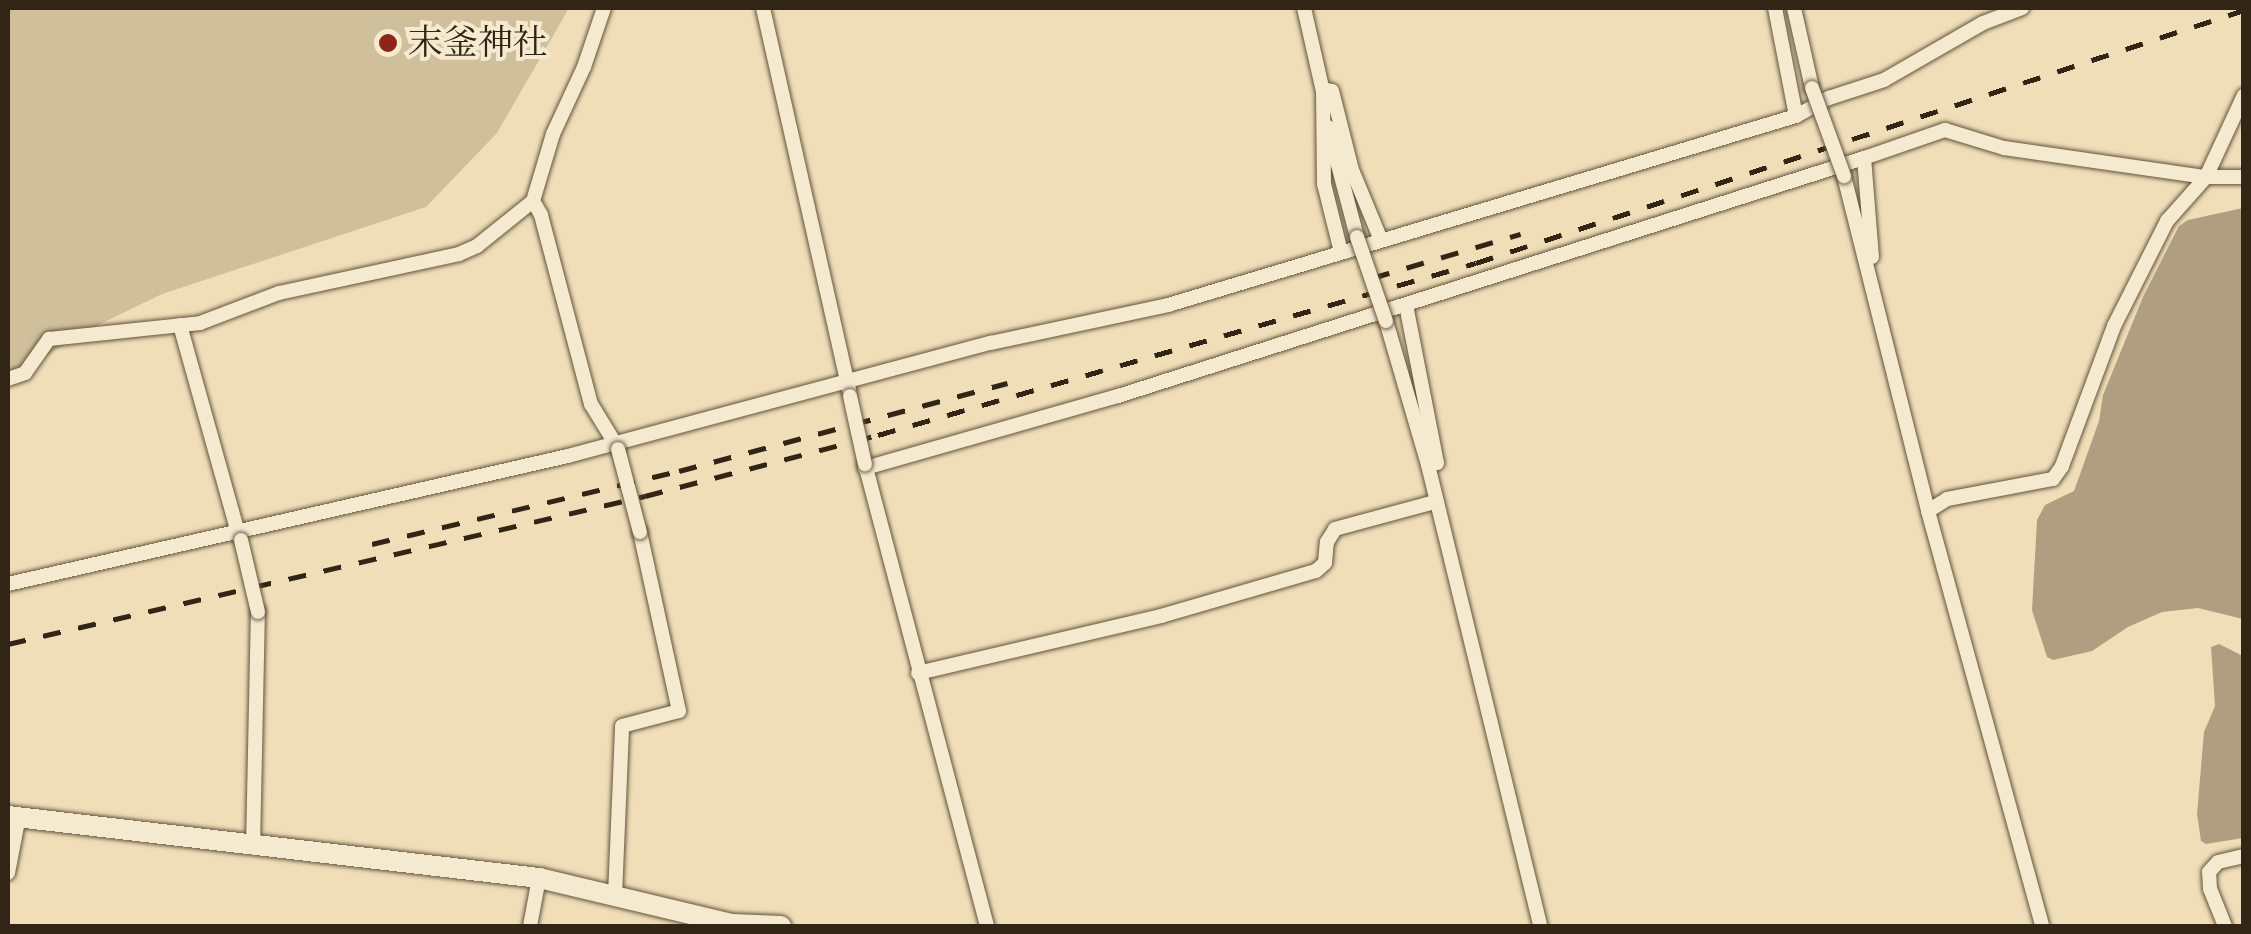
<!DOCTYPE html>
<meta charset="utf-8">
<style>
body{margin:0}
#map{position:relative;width:2251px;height:934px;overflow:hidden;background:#efdeb7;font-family:"IM FELL Great Primer","Noto Serif JP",serif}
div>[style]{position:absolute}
.green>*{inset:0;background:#cfbf9b}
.water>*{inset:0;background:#af9f80}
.roads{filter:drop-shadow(0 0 2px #62533e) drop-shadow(0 0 2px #62533e)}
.street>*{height:14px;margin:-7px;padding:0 7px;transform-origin:7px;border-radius:7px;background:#f5ead0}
.secondary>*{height:20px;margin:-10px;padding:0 10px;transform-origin:10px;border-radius:10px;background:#f5ead0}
.rail>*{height:5px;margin-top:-2.5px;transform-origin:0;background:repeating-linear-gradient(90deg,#332515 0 18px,transparent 0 36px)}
.bridges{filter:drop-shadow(0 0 2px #62533e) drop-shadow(0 0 2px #62533e)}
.street-bridge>*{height:14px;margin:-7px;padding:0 7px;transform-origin:7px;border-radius:7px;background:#f5ead0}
.dots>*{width:28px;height:28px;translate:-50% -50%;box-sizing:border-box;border:5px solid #f5ead0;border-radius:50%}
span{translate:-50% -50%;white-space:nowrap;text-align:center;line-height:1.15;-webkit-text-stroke:8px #f5ead0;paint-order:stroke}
.poi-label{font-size:35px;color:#332515}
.left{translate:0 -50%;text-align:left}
.frame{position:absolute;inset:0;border:10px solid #332515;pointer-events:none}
</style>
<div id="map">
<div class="green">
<div style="clip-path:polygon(8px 8px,569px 8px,497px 133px,426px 207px,162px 294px,96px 326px,8px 379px)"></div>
</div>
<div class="water">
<div style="clip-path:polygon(2243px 208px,2243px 619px,2198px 608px,2162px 612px,2128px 627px,2092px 651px,2053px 660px,2047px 657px,2032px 610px,2037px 520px,2045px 505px,2074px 491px,2099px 421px,2103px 395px,2143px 297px,2179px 226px,2188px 220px)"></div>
<div style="clip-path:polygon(2219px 644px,2243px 656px,2243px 838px,2206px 844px,2201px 841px,2197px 814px,2204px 732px,2215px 706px,2211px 647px)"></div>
</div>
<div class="roads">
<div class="street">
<div style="left:763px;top:8px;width:393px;rotate:77.3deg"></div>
<div style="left:1304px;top:8px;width:90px;rotate:77.2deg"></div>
<div style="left:1775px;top:8px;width:110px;rotate:79deg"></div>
<div style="left:1794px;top:8px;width:82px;rotate:77.3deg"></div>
<div style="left:1328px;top:127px;width:114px;rotate:75.2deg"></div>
<div style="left:1844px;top:176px;width:345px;rotate:75.9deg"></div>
<div style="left:1928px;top:511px;width:430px;rotate:74.6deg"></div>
<div style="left:533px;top:201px;width:16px;rotate:60deg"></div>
<div style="left:541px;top:215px;width:196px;rotate:75.2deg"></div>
<div style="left:591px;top:404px;width:52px;rotate:58.5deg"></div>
<div style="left:1341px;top:252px;width:70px;rotate:-104deg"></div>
<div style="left:1324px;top:184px;width:95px;rotate:-90.6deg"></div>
<div style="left:1323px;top:89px;width:9px;rotate:13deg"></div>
<div style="left:1332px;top:91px;width:81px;rotate:75.8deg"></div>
<div style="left:1352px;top:170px;width:76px;rotate:67.5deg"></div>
<div style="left:1872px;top:257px;width:99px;rotate:-94.6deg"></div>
<div style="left:1864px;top:158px;width:86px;rotate:-19.1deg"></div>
<div style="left:1945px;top:130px;width:62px;rotate:17deg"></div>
<div style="left:2004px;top:148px;width:204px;rotate:8.2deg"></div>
<div style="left:2206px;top:177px;width:38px"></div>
<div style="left:1406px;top:305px;width:161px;rotate:78.9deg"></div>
<div style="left:1437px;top:463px;width:9px;rotate:167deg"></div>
<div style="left:1386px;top:321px;width:150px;rotate:73.7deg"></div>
<div style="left:1428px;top:465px;width:474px;rotate:76.3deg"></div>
<div style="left:180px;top:325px;width:219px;rotate:74.4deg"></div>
<div style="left:8px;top:379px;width:18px;rotate:-19deg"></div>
<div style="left:25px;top:373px;width:42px;rotate:-54.8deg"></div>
<div style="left:49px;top:339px;width:152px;rotate:-6deg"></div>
<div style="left:200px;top:323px;width:85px;rotate:-20.8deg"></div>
<div style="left:279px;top:293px;width:184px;rotate:-12.2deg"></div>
<div style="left:459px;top:254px;width:20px;rotate:-24deg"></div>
<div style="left:477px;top:246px;width:72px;rotate:-38.8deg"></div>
<div style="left:533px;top:201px;width:70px;rotate:-73.4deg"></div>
<div style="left:553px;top:134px;width:74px;rotate:-65.2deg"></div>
<div style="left:584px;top:67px;width:62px;rotate:-71.3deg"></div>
<div style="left:865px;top:464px;width:478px;rotate:75.2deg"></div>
<div style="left:865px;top:468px;width:263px;rotate:-15.9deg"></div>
<div style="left:1118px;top:396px;width:783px;rotate:-17.69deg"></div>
<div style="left:1928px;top:511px;width:22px;rotate:-32deg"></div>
<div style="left:1947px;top:499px;width:108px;rotate:-10.7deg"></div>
<div style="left:2053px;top:479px;width:16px;rotate:-55deg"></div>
<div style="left:2062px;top:466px;width:149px;rotate:-69.6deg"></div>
<div style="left:2114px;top:326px;width:118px;rotate:-63.2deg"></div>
<div style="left:2167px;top:221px;width:59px;rotate:-48.4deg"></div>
<div style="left:2206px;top:177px;width:90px;rotate:-65.1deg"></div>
<div style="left:8px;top:584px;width:574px;rotate:-12.88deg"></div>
<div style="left:568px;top:456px;width:438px;rotate:-15deg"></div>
<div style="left:991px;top:343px;width:181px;rotate:-12.1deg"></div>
<div style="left:1168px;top:305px;width:656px;rotate:-16.75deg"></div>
<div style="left:1796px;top:116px;width:38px;rotate:-29deg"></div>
<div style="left:1829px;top:98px;width:58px;rotate:-18.1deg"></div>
<div style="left:1884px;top:80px;width:114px;rotate:-29.9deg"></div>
<div style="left:1983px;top:23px;width:42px;rotate:-21deg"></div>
<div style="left:918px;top:673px;width:250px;rotate:-13.2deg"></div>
<div style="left:1161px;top:616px;width:161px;rotate:-16.2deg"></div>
<div style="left:1316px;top:571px;width:12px;rotate:-42deg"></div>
<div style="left:1325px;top:563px;width:21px;rotate:-85deg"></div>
<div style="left:1327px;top:542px;width:15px;rotate:-58deg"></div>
<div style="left:1335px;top:529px;width:104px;rotate:-15.1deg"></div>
<div style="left:253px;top:847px;width:235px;rotate:-88.8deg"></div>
<div style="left:8px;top:873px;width:58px;rotate:-79.1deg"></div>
<div style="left:615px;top:896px;width:170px;rotate:-87.6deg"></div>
<div style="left:622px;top:726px;width:59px;rotate:-14.7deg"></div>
<div style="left:679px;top:711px;width:183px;rotate:-102.3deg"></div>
<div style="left:530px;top:926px;width:49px;rotate:-79.4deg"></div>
<div style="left:2225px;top:926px;width:40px;rotate:-112deg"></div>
<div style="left:2210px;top:889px;width:17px;rotate:-93deg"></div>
<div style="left:2209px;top:872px;width:13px;rotate:-48deg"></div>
<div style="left:2218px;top:862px;width:27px;rotate:-13deg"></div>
</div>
<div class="secondary">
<div style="left:8px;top:816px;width:535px;rotate:6.66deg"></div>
<div style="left:539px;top:878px;width:198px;rotate:13.4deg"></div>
<div style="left:732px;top:924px;width:49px;rotate:2.3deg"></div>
</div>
</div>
<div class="rail">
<div style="left:1372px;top:278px;width:155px;rotate:-16.5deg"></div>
<div style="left:372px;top:544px;width:316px;rotate:-13.4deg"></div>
<div style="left:679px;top:471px;width:340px;rotate:-15deg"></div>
<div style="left:8px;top:644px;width:654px;rotate:-13.08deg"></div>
<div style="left:645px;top:496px;width:241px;rotate:-14.7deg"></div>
<div style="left:878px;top:435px;width:622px;rotate:-16.05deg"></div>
<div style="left:1476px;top:263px;width:809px;rotate:-18.23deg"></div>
</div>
<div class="bridges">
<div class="street-bridge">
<div style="left:1812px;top:88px;width:94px;rotate:70deg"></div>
<div style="left:1357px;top:237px;width:89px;rotate:71deg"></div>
<div style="left:850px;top:396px;width:70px;rotate:77.6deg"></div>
<div style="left:618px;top:449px;width:86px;rotate:75.2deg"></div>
<div style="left:241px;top:540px;width:74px;rotate:76.7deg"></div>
</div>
</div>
<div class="dots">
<div style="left:388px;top:43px;background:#8f2418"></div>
</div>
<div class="poi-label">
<span class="left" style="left:408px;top:43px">末釜神社</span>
</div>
<div class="frame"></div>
</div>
